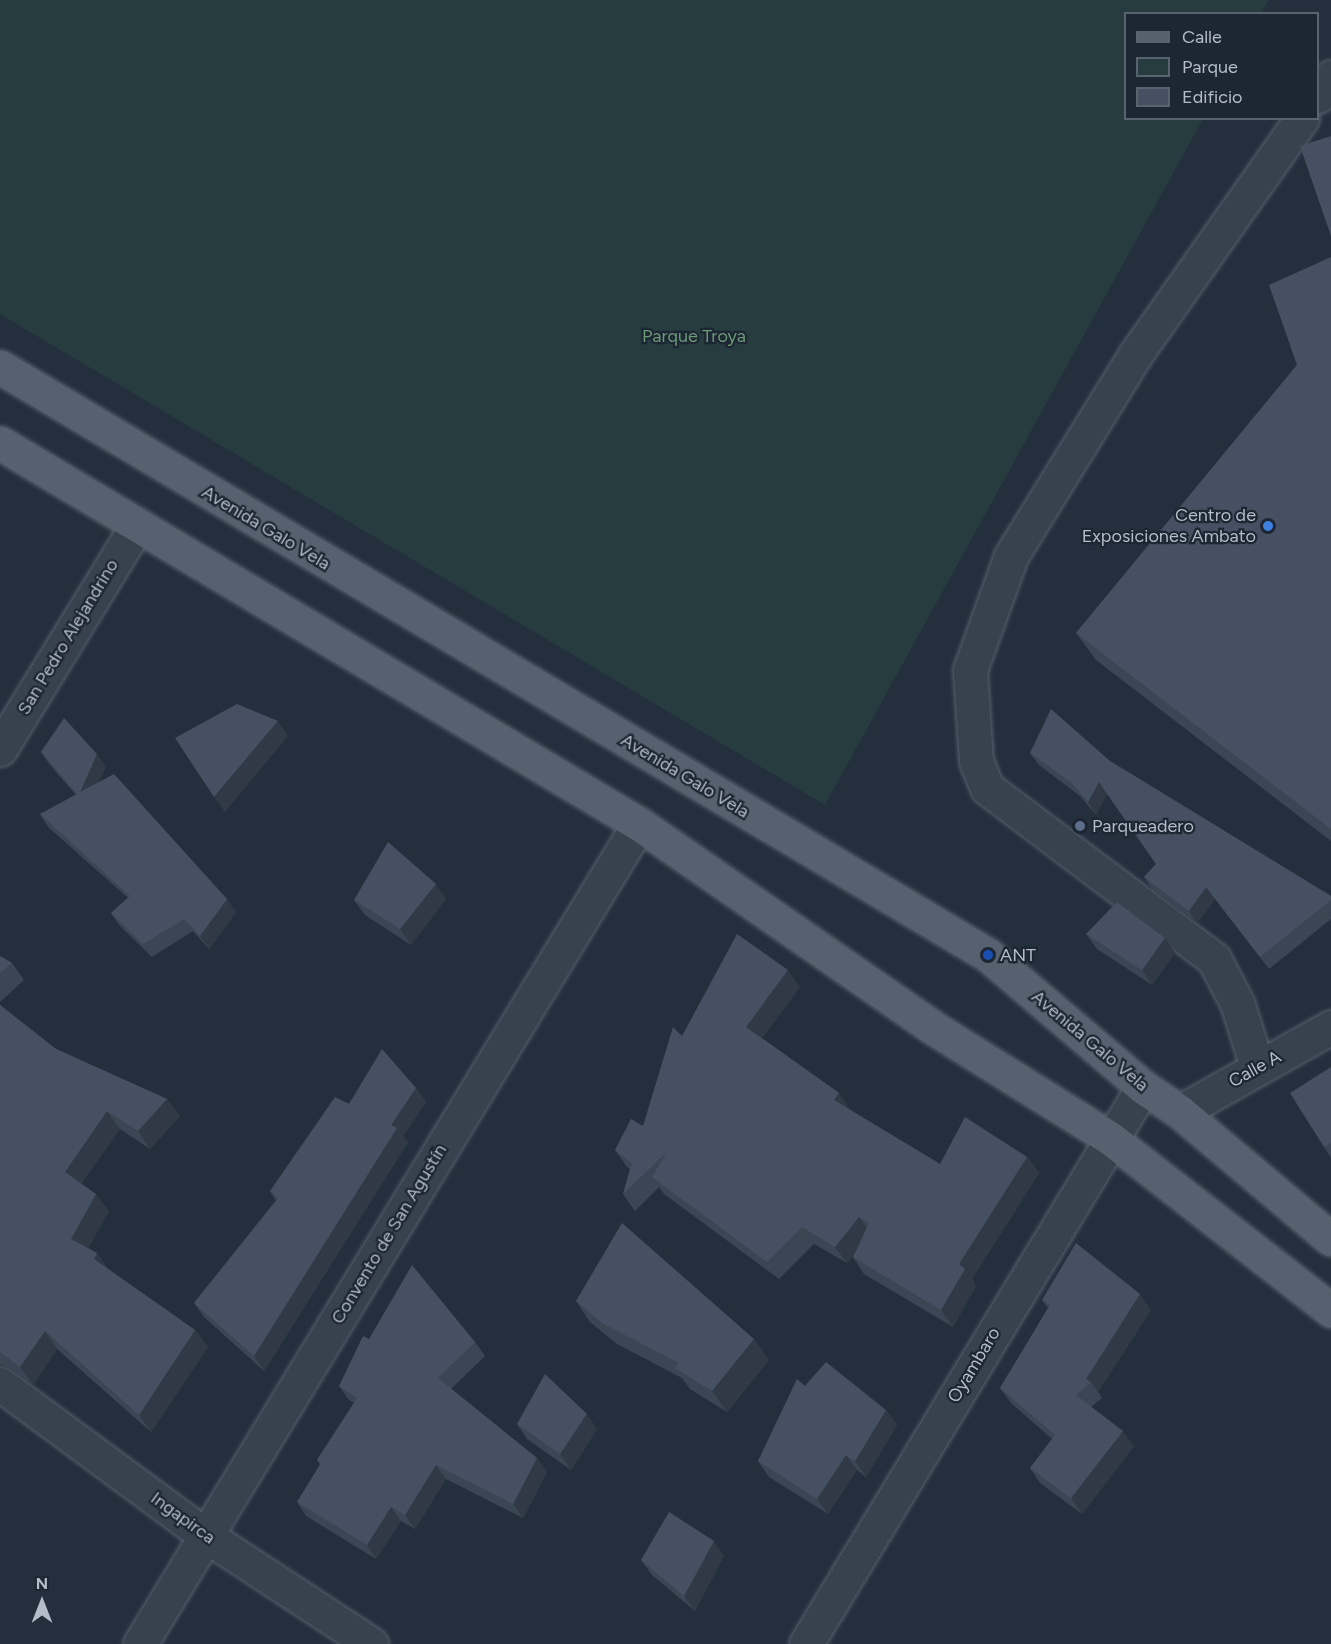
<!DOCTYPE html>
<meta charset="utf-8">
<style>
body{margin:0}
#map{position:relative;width:1331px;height:1644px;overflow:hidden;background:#242f3e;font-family:Figtree,sans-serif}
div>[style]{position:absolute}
.green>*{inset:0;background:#263c3f}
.roads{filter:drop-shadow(0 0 2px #565f6c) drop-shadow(0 0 2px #565f6c)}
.minor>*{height:33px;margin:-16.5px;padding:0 16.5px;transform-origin:16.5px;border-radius:16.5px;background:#38414e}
.major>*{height:33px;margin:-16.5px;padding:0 16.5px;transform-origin:16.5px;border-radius:16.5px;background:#56606e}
.wall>*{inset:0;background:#3b4654}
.shaded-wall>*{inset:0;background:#303945}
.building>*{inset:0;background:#455162}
.dots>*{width:16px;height:16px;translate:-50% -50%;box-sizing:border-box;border:3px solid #1d2633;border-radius:50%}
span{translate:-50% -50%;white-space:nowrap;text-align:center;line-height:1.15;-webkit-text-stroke:4.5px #1d2633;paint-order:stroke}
.park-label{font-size:18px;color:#6b9a76}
.poi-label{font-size:18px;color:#b4bcc9}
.right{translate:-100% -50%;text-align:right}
.left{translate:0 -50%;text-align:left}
.street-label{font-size:18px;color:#b4bcc9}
.legend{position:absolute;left:1124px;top:12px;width:195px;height:108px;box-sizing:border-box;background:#1d2633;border:2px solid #59626f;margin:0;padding:8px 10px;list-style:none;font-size:18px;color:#b4bcc9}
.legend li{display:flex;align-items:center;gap:12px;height:30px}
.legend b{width:30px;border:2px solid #59626f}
.north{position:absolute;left:12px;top:1572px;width:60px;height:60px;-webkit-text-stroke:4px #1d2633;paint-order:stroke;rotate:0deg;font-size:16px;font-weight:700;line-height:24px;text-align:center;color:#b4bcc9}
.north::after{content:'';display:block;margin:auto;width:21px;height:27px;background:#b4bcc9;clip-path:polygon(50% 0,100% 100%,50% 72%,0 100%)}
</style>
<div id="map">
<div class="green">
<div style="clip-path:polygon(0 0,1269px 0,1261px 13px,1126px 14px,1126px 118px,1203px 119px,825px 805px,0 314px)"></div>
</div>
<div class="roads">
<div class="minor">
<div style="left:1318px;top:96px;width:23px;rotate:-56deg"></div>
<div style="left:0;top:749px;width:263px;rotate:-58.5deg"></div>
<div style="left:1257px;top:1066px;width:66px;rotate:-107.6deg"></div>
<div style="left:1237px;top:1003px;width:50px;rotate:-117.6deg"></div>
<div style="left:1214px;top:959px;width:284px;rotate:-143deg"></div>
<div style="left:987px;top:788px;width:29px;rotate:-112deg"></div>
<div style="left:976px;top:761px;width:91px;rotate:-93.8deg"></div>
<div style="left:970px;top:670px;width:121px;rotate:-70.2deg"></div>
<div style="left:1011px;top:556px;width:236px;rotate:-58.3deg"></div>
<div style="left:1135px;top:355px;width:290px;rotate:-54.8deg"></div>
<div style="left:1180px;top:1112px;width:173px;rotate:-29.4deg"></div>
<div style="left:0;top:1384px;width:255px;rotate:36.4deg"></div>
<div style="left:205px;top:1535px;width:199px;rotate:33.3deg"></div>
<div style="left:140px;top:1644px;width:960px;rotate:-58.68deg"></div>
<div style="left:806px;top:1644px;width:651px;rotate:-58.82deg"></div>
</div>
<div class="major">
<div style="left:0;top:367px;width:1150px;rotate:30.76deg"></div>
<div style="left:988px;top:955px;width:204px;rotate:40.4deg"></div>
<div style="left:1143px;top:1087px;width:45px;rotate:34deg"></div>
<div style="left:1180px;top:1112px;width:197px;rotate:40.1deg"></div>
<div style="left:0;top:443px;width:744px;rotate:30.81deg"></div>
<div style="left:639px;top:824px;width:356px;rotate:34.7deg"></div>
<div style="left:932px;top:1027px;width:211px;rotate:32deg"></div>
<div style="left:1111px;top:1139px;width:279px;rotate:37.9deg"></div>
</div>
</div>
<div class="wall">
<div style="clip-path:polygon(1331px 257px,1331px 841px,1096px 660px,1076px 633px,1297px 365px)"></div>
<div style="clip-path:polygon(41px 752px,106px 767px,99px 782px,236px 912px,209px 949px,193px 931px,152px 957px,120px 926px,111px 913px,128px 898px,48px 827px,40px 814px,76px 795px,50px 765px)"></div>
<div style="clip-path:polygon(1030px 753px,1110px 761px,1331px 896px,1331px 919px,1269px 969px,1215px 899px,1197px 923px,1153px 890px,1144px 877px,1156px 864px,1107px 794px,1096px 815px,1080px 796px,1039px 765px)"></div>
<div style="clip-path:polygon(446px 899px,411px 945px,365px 915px,354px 900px)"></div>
<div style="clip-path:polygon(1086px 934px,1175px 953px,1152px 985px,1097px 949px)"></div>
<div style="clip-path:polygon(0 956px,12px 963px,24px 980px,0 1002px)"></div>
<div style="clip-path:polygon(800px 987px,762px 1038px,839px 1093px,850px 1110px,940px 1164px,1027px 1157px,1039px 1173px,972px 1279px,976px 1286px,953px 1327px,864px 1274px,853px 1257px,854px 1255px,847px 1263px,814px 1244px,779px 1279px,664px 1194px,659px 1187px,635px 1211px,623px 1194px,630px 1169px,627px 1167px,615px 1150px,643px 1126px,682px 1036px)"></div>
<div style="clip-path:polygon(0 1005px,56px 1049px,167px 1099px,180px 1116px,150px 1149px,120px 1129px,81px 1184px,109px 1211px,88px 1248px,97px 1253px,108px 1269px,195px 1330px,208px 1347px,151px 1432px,57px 1349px,33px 1385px,11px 1369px,0 1364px)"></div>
<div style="clip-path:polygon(1331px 1067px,1331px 1158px,1324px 1147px)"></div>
<div style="clip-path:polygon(416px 1088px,426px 1102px,403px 1136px,408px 1142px,264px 1371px,204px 1317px,194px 1303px,276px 1201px,270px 1191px,349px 1104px)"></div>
<div style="clip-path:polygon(1042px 1300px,1151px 1310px,1098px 1392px,1102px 1398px,1091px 1407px,1134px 1446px,1082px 1514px,1040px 1483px,1030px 1468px,1052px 1439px,1011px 1403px,1000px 1388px,1048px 1308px)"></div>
<div style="clip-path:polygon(576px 1301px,754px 1339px,769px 1360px,727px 1412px,690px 1389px,682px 1378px,617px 1344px,590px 1322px)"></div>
<div style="clip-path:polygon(369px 1339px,475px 1342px,485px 1356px,451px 1389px,537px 1458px,547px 1472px,523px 1518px,446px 1479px,415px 1529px,401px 1521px,376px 1559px,306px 1516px,297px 1502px,320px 1465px,317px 1460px,354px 1403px,349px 1400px,339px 1386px)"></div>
<div style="clip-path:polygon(805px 1386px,886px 1410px,897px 1425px,866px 1477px,857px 1470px,828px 1514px,769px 1477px,758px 1461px)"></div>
<div style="clip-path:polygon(517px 1424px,597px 1429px,571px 1470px,527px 1439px)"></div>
<div style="clip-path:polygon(724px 1556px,695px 1611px,652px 1575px,641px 1560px)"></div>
</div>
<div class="shaded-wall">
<div style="clip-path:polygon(278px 721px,288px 736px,225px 812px,214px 797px)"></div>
<div style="clip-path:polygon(97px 754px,106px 767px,89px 805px,80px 792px)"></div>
<div style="clip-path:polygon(1099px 782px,1107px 794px,1096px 815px,1088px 802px)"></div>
<div style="clip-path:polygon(436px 884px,446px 899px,411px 945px,400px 929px)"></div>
<div style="clip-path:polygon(1206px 887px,1215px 899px,1197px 923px,1189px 911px)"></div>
<div style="clip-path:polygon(227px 899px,236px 912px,209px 949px,200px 936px)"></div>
<div style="clip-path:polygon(1165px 938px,1175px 953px,1152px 985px,1142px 970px)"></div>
<div style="clip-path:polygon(788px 970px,800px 987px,758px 1044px,746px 1027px)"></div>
<div style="clip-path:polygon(416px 1088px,426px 1102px,403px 1136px,408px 1142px,264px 1371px,254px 1356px,391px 1125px)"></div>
<div style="clip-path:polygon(839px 1093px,850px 1110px,834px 1100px)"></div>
<div style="clip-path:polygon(167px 1099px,180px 1116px,150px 1149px,138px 1131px)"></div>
<div style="clip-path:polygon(107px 1111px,120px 1129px,77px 1190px,65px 1172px)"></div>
<div style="clip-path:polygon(1027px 1157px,1039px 1173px,972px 1279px,976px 1286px,953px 1327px,941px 1310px,959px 1264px)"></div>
<div style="clip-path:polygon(96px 1194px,109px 1211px,84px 1256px,71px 1239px)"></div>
<div style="clip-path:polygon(859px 1217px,871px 1234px,847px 1263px,835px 1247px)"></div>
<div style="clip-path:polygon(97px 1253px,109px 1271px,94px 1259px)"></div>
<div style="clip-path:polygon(1140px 1294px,1151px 1310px,1098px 1392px,1091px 1382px,1086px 1379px)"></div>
<div style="clip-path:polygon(195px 1330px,208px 1347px,151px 1432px,139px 1415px)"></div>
<div style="clip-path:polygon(45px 1331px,57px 1349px,33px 1385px,20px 1367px)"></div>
<div style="clip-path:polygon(754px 1339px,769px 1360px,727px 1412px,712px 1391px)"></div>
<div style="clip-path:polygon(886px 1410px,897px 1425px,866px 1477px,855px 1461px)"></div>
<div style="clip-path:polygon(587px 1414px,597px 1429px,571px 1470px,560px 1454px)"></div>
<div style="clip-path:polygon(1123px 1431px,1134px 1446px,1082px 1514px,1071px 1498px)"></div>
<div style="clip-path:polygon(846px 1455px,857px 1470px,828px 1514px,817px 1499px)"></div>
<div style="clip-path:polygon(537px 1458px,547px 1472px,523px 1518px,513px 1504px)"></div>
<div style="clip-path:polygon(436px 1465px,446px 1479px,415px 1529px,405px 1515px)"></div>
<div style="clip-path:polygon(391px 1507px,401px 1521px,376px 1559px,367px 1545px)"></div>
<div style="clip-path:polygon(714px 1541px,724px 1556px,695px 1611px,684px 1596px)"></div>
</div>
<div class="building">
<div style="clip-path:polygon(1331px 136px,1331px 236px,1300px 146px)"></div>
<div style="clip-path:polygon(1331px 257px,1331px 829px,1076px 633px,1297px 365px,1269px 285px)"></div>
<div style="clip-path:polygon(237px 704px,278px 721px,214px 797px,175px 738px)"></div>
<div style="clip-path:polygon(1051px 709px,1110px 761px,1331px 896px,1331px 900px,1260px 957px,1206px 887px,1189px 911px,1144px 877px,1156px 864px,1099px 782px,1088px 802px,1072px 783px,1030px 753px)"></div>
<div style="clip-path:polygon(64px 718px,97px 754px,80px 792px,114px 774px,227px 899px,200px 936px,184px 919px,143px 944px,111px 913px,130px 896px,40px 814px,77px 794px,41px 752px)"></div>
<div style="clip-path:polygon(388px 842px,436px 884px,400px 929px,354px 900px)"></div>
<div style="clip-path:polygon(1117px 902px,1165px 938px,1142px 970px,1086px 934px)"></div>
<div style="clip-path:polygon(737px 934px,788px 970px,746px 1027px,839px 1093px,834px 1100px,940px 1164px,965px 1117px,1027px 1157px,959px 1264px,965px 1269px,941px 1310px,853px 1257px,869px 1223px,859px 1217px,835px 1247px,802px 1227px,767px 1262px,652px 1177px,667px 1152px,623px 1194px,632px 1163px,615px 1150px,631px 1119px,643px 1126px,673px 1027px,682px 1036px)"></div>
<div style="clip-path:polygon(0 956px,12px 963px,0 973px)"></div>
<div style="clip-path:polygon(0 1005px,56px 1049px,167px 1099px,138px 1131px,107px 1111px,65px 1172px,96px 1194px,71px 1239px,97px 1253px,94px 1259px,195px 1330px,139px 1415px,45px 1331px,20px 1367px,0 1352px)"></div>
<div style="clip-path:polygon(382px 1049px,416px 1088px,391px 1125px,397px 1128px,254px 1356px,194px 1303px,278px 1198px,270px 1191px,335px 1097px,349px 1104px)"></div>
<div style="clip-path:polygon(1331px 1067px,1331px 1143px,1324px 1147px,1290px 1093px)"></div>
<div style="clip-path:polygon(622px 1223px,754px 1339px,712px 1391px,675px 1368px,679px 1363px,602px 1323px,576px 1301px)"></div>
<div style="clip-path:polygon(1076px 1243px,1140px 1294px,1086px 1379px,1091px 1382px,1076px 1395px,1123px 1431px,1071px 1498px,1030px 1468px,1055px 1435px,1000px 1388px,1050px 1305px,1042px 1300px)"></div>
<div style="clip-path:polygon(412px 1265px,475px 1342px,438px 1378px,537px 1458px,513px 1504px,436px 1465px,405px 1515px,391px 1507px,367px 1545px,297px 1502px,321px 1463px,317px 1460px,357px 1398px,339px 1386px,363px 1336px,369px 1339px)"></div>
<div style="clip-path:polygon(826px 1362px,886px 1410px,855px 1461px,846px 1455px,817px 1499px,758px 1461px,797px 1379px,805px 1386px)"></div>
<div style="clip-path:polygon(545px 1374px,587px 1414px,560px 1454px,517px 1424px)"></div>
<div style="clip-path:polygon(669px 1512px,714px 1541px,684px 1596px,641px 1560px)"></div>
</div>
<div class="dots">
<div style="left:1268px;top:526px;background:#3f7fe0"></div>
<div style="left:1080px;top:826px;background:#5c6f8a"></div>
<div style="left:988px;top:955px;background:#1a4fb4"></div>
</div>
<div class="park-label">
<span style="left:694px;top:336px">Parque Troya</span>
</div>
<div class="poi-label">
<span class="right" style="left:1256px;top:526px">Centro de<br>Exposiciones Ambato</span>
<span class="left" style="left:1092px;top:826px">Parqueadero</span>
<span class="left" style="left:1000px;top:955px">ANT</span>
</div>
<div class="street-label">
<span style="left:266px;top:528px;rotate:31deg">Avenida Galo Vela</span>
<span style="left:68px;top:637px;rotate:-59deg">San Pedro Alejandrino</span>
<span style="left:685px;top:776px;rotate:31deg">Avenida Galo Vela</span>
<span style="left:1090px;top:1041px;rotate:40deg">Avenida Galo Vela</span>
<span style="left:1255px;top:1069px;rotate:-29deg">Calle A</span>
<span style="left:389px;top:1234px;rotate:-59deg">Convento de San Agustín</span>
<span style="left:974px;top:1365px;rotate:-59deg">Oyambaro</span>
<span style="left:183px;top:1518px;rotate:36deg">Ingapirca</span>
</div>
<ul class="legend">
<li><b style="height:8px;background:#56606e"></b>Calle</li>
<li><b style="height:16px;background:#263c3f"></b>Parque</li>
<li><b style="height:16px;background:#455162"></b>Edificio</li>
</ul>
<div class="north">N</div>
</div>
